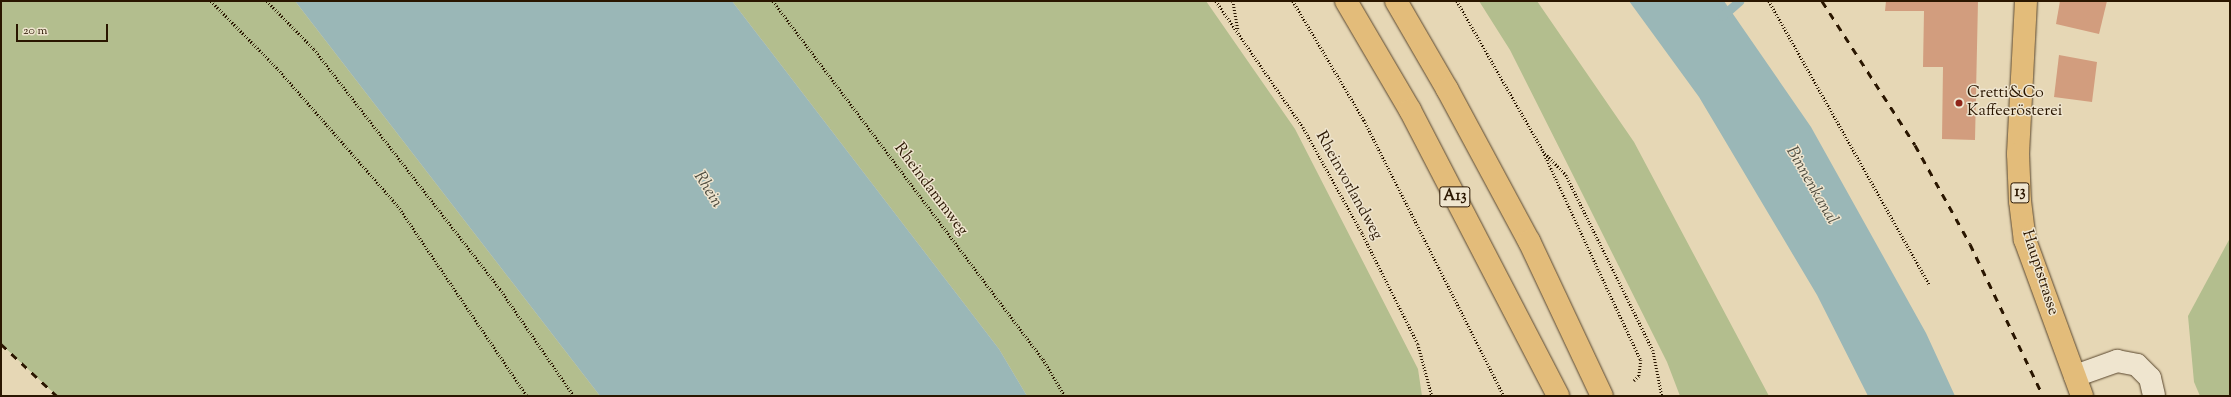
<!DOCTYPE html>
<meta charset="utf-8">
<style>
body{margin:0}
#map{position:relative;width:2231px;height:397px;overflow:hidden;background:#e6d7b5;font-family:"Sorts Mill Goudy",serif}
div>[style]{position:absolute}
.green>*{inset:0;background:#b3be8e}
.water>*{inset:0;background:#9ab7b7}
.stream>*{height:9px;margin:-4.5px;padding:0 4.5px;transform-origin:4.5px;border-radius:4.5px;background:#9ab7b7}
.building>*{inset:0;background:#d29d7e}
.path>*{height:2.5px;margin-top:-1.25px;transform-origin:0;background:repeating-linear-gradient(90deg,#2a1600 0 1px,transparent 0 3px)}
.roads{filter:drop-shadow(0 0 1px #59462d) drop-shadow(0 0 1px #59462d)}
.minor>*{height:22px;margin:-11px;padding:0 11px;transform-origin:11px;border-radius:11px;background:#efe5cf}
.major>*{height:22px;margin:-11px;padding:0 11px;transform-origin:11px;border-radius:11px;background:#e3bc7a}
.highway>*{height:22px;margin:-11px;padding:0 11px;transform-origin:11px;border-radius:11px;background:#e3bc7a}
.rail>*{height:3px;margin-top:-1.5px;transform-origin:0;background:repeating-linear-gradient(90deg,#2a1600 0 7px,transparent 0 14px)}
.dots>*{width:11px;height:11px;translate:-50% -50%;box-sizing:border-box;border:2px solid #efe5cf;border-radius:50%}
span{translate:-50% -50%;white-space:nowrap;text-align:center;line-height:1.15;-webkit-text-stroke:3px #efe5cf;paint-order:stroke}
.shield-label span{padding:1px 3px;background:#efe5cf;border:1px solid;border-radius:3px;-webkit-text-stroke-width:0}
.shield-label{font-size:15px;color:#2a1600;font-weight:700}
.poi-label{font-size:16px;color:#2a1600}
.left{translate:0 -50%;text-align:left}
.street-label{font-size:16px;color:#2a1600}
.water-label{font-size:17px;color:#514e40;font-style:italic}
.frame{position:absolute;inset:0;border:2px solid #2a1600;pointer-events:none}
.scale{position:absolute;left:16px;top:24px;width:92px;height:18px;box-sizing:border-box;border:2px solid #2a1600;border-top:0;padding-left:5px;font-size:12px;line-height:14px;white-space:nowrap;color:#2a1600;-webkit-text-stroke:3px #efe5cf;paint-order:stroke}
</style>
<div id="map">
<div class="green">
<div style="clip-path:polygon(1px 1px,295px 1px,600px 396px,57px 396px,1px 344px)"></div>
<div style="clip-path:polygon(732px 1px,1206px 1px,1295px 129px,1418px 369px,1422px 396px,1027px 396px,999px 349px)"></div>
<div style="clip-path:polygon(1479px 1px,1537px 1px,1634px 142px,1769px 396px,1680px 396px,1667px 362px,1510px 50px)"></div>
<div style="clip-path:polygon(2230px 238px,2230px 396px,2200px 396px,2194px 382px,2188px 316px)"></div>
</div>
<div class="water">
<div style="clip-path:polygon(295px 1px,732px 1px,999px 349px,1027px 396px,600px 396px)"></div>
<div style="clip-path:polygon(1629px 1px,1724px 1px,1811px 127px,1926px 333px,1955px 396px,1868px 396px,1817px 295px,1699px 97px)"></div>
</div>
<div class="stream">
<div style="left:1722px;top:16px;width:23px;rotate:-41deg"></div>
</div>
<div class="building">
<div style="clip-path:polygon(1886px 1px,1978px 1px,1975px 140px,1942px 139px,1943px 67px,1923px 67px,1924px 11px,1885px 11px)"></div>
<div style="clip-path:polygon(2060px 1px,2107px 1px,2099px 34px,2056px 24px)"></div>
<div style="clip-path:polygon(2059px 55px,2097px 62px,2092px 102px,2054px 97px)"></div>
</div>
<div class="path">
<div style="left:211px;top:1px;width:95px;rotate:45.4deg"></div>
<div style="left:278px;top:69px;width:182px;rotate:48.8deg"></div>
<div style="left:398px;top:206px;width:230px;rotate:55.8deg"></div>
<div style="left:267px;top:1px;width:67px;rotate:45.6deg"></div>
<div style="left:314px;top:49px;width:304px;rotate:52.2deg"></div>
<div style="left:500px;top:289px;width:130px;rotate:55.3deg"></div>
<div style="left:773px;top:1px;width:448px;rotate:53deg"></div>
<div style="left:1043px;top:359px;width:43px;rotate:59.3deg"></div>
<div style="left:1216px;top:1px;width:153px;rotate:55.4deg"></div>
<div style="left:1303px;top:127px;width:121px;rotate:60.9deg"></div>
<div style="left:1362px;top:233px;width:124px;rotate:63.2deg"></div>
<div style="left:1418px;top:344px;width:54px;rotate:74.9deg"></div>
<div style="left:1233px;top:1px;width:29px;rotate:80deg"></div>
<div style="left:1293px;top:1px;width:139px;rotate:59.2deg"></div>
<div style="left:1364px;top:120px;width:309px;rotate:63.1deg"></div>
<div style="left:1457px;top:1px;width:171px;rotate:60.1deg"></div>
<div style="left:1542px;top:149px;width:233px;rotate:64.9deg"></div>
<div style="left:1641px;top:360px;width:16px;rotate:97deg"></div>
<div style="left:1639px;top:376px;width:7px;rotate:135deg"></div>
<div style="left:1769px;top:1px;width:326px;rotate:60.5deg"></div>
<div style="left:1543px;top:151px;width:33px;rotate:46deg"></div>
<div style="left:1566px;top:175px;width:195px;rotate:63.6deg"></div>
<div style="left:1653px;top:350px;width:47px;rotate:78.9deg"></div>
</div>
<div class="roads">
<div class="minor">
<div style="left:2075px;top:376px;width:45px;rotate:-19.7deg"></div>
<div style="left:2117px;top:361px;width:20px;rotate:11deg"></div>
<div style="left:2137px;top:365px;width:18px;rotate:45deg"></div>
<div style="left:2150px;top:378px;width:18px;rotate:77deg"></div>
</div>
<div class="major">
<div style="left:2026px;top:1px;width:153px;rotate:93deg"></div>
<div style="left:2018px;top:154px;width:47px;rotate:87.6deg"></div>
<div style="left:2020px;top:201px;width:39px;rotate:83deg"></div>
<div style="left:2025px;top:240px;width:166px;rotate:69.9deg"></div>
</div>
<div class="highway">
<div style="left:1346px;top:1px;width:126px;rotate:59.6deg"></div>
<div style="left:1410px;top:110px;width:322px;rotate:62.6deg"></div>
<div style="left:1396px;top:1px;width:102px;rotate:59.9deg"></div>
<div style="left:1447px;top:89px;width:173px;rotate:61.7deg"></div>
<div style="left:1529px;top:241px;width:171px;rotate:64.8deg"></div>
</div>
</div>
<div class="rail">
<div style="left:1822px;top:1px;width:171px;rotate:57.1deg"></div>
<div style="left:1915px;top:145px;width:113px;rotate:60.9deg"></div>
<div style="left:1970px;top:244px;width:169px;rotate:64.3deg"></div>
<div style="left:1px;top:344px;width:76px;rotate:42.9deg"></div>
</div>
<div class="dots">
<div style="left:1959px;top:103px;background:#8f2418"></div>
</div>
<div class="shield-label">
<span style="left:2020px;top:193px">13</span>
<span style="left:1455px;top:197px">A13</span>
</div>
<div class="poi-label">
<span class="left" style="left:1967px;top:103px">Cretti&amp;Co<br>Kaffeerösterei</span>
</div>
<div class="street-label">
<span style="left:1348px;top:186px;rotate:61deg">Rheinvorlandweg</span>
<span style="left:930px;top:190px;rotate:53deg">Rheindammweg</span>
<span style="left:2039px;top:273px;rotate:72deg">Hauptstrasse</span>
</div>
<div class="water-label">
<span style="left:1811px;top:186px;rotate:60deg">Binnenkanal</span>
<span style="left:707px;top:190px;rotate:58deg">Rhein</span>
</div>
<div class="frame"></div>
<div class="scale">20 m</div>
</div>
